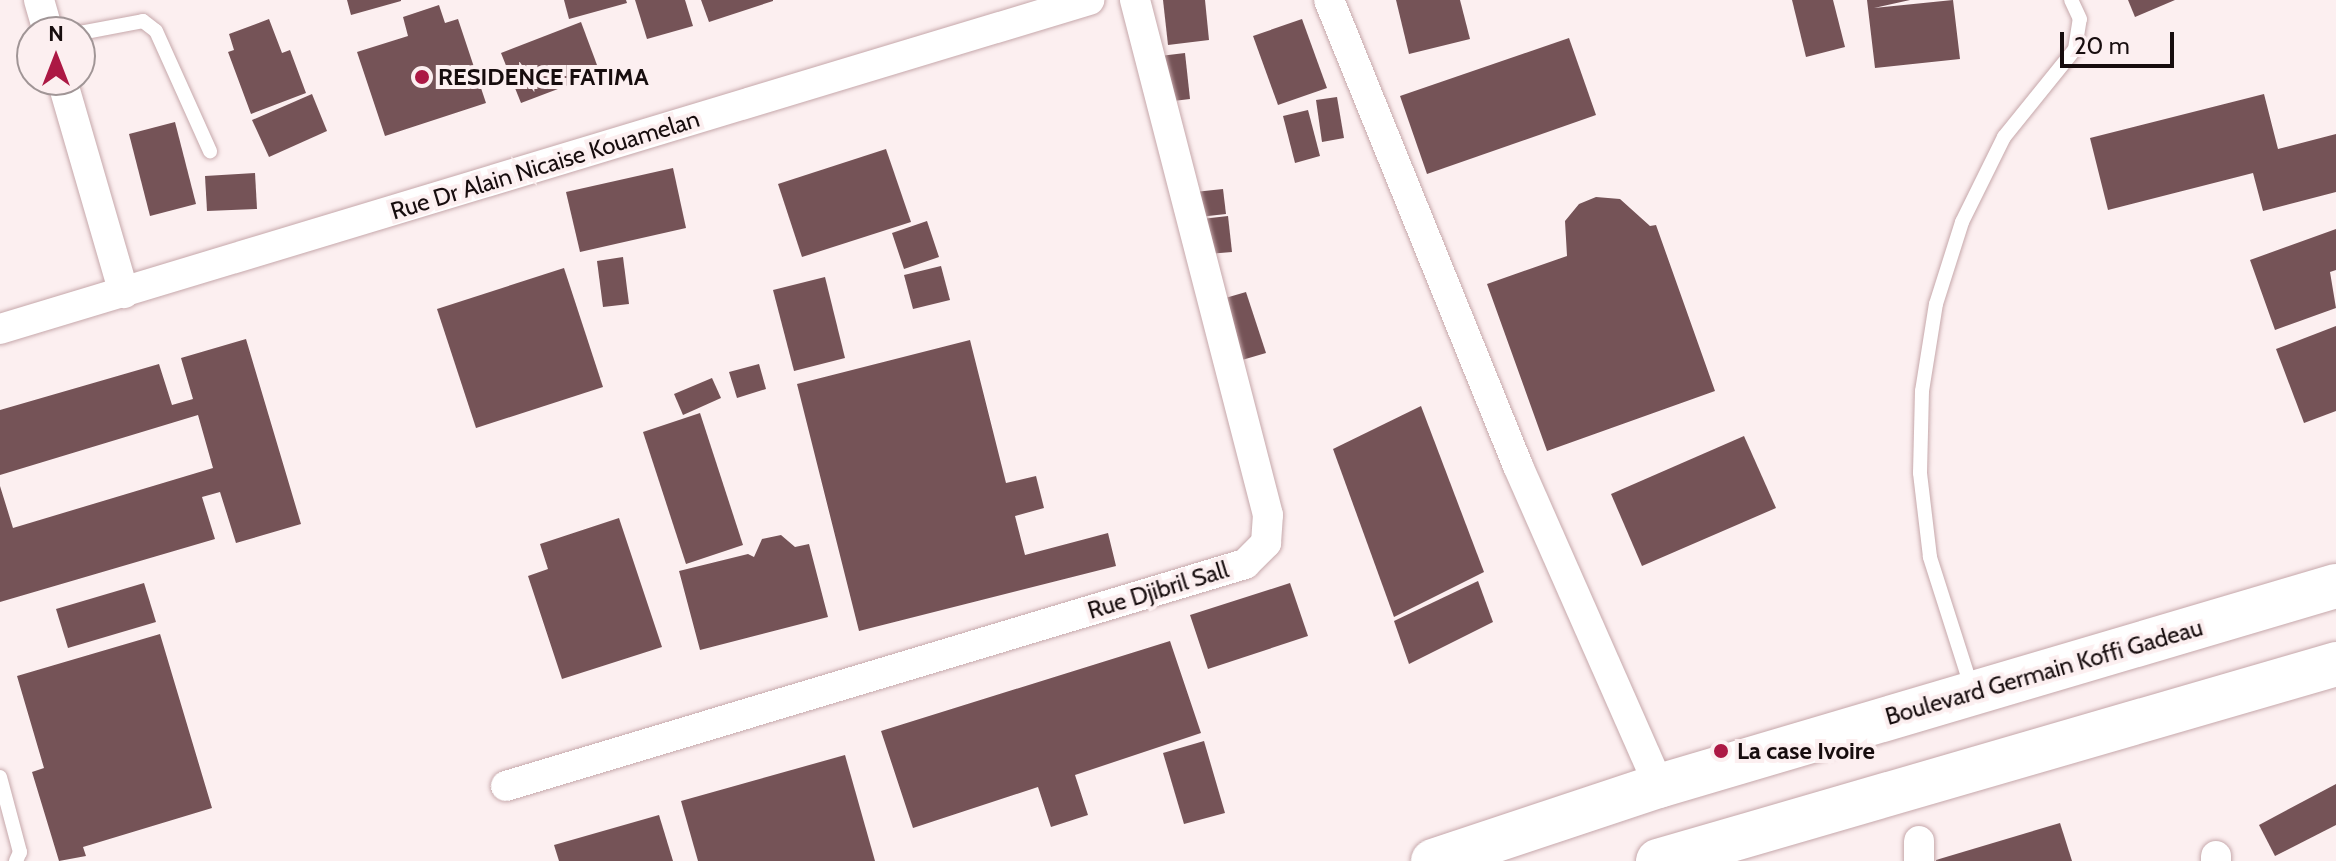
<!DOCTYPE html>
<style>
body{margin:0}
#map{position:relative;width:2336px;height:861px;overflow:hidden;background:#fceff0;font-family:Cabin,sans-serif}
div>[style]{position:absolute}
.building>*{inset:0;background:#755357}
.roads{filter:drop-shadow(0 0 2px #c6a8ab) drop-shadow(0 0 2px #c6a8ab)}
.lane>*{height:14px;margin:-7px;padding:0 7px;transform-origin:7px;border-radius:7px;background:#fff}
.street>*{height:30px;margin:-15px;padding:0 15px;transform-origin:15px;border-radius:15px;background:#fff}
.primary>*{height:44px;margin:-22px;padding:0 22px;transform-origin:22px;border-radius:22px;background:#fff}
.dots>*{width:22px;height:22px;translate:-50% -50%;box-sizing:border-box;border:4px solid #fceff0;border-radius:50%}
span{translate:-50% -50%;white-space:nowrap;text-align:center;line-height:1.15;-webkit-text-stroke:8px #fceff0;paint-order:stroke}
.poi-label{font-size:24px;color:#170d0e;font-weight:700}
.left{translate:0 -50%;text-align:left}
.street-label{font-size:24px;color:#170d0e}
.north{position:absolute;left:16px;top:16px;width:80px;height:80px;box-sizing:border-box;background:#fceff0;border:2px solid #a09596;border-radius:50%;rotate:0deg;font-size:22px;font-weight:700;line-height:32px;text-align:center;color:#170d0e}
.north::after{content:'';display:block;margin:auto;width:28px;height:36px;background:#ac1844;clip-path:polygon(50% 0,100% 100%,50% 72%,0 100%)}
.scale{position:absolute;left:2060px;top:32px;width:114px;height:36px;box-sizing:border-box;border:4px solid #170d0e;border-top:0;padding-left:10px;font-size:24px;line-height:28px;white-space:nowrap;color:#170d0e;-webkit-text-stroke:6px #fceff0;paint-order:stroke}
</style>
<div id="map">
<div class="building">
<div style="clip-path:polygon(347px 0,401px 0,401px 1px,351px 15px)"></div>
<div style="clip-path:polygon(564px 0,626px 0,627px 3px,569px 19px)"></div>
<div style="clip-path:polygon(635px 0,685px 0,693px 26px,647px 39px)"></div>
<div style="clip-path:polygon(701px 0,773px 0,773px 1px,709px 22px)"></div>
<div style="clip-path:polygon(1163px 0,1205px 0,1209px 40px,1168px 45px)"></div>
<div style="clip-path:polygon(1396px 0,1460px 0,1470px 39px,1409px 54px)"></div>
<div style="clip-path:polygon(1792px 0,1833px 0,1845px 47px,1806px 57px)"></div>
<div style="clip-path:polygon(1867px 0,1910px 0,1874px 8px,1953px 0,1960px 59px,1875px 68px)"></div>
<div style="clip-path:polygon(2128px 0,2175px 0,2135px 17px)"></div>
<div style="clip-path:polygon(439px 5px,445px 23px,458px 19px,486px 103px,385px 136px,357px 52px,408px 36px,403px 17px)"></div>
<div style="clip-path:polygon(269px 19px,282px 53px,290px 50px,306px 93px,251px 114px,228px 52px,234px 50px,229px 34px)"></div>
<div style="clip-path:polygon(1302px 19px,1327px 88px,1278px 105px,1253px 36px)"></div>
<div style="clip-path:polygon(581px 22px,600px 73px,521px 103px,501px 53px)"></div>
<div style="clip-path:polygon(1569px 38px,1596px 115px,1427px 174px,1400px 96px)"></div>
<div style="clip-path:polygon(1185px 53px,1190px 99px,1165px 102px,1160px 56px)"></div>
<div style="clip-path:polygon(312px 94px,327px 131px,269px 157px,252px 120px)"></div>
<div style="clip-path:polygon(2264px 94px,2278px 149px,2336px 134px,2336px 192px,2263px 211px,2253px 173px,2108px 210px,2090px 138px)"></div>
<div style="clip-path:polygon(1337px 97px,1344px 138px,1322px 142px,1316px 100px)"></div>
<div style="clip-path:polygon(1308px 110px,1320px 156px,1295px 163px,1283px 116px)"></div>
<div style="clip-path:polygon(175px 122px,196px 204px,150px 216px,129px 134px)"></div>
<div style="clip-path:polygon(886px 149px,911px 222px,802px 257px,778px 184px)"></div>
<div style="clip-path:polygon(673px 168px,686px 228px,580px 252px,566px 192px)"></div>
<div style="clip-path:polygon(255px 173px,257px 209px,207px 211px,205px 176px)"></div>
<div style="clip-path:polygon(1223px 189px,1226px 214px,1199px 217px,1195px 192px)"></div>
<div style="clip-path:polygon(1596px 197px,1620px 199px,1650px 226px,1656px 225px,1715px 391px,1547px 451px,1487px 284px,1567px 256px,1565px 221px,1579px 204px)"></div>
<div style="clip-path:polygon(1228px 216px,1232px 252px,1208px 254px,1202px 219px)"></div>
<div style="clip-path:polygon(927px 221px,939px 257px,904px 269px,892px 233px)"></div>
<div style="clip-path:polygon(2336px 229px,2336px 270px,2330px 272px,2336px 308px,2275px 330px,2250px 260px)"></div>
<div style="clip-path:polygon(623px 257px,629px 304px,603px 307px,597px 261px)"></div>
<div style="clip-path:polygon(941px 266px,950px 300px,913px 309px,904px 275px)"></div>
<div style="clip-path:polygon(564px 268px,603px 387px,476px 428px,437px 309px)"></div>
<div style="clip-path:polygon(825px 277px,845px 358px,794px 371px,773px 290px)"></div>
<div style="clip-path:polygon(1246px 292px,1266px 353px,1242px 360px,1222px 299px)"></div>
<div style="clip-path:polygon(2336px 326px,2336px 411px,2304px 423px,2276px 349px)"></div>
<div style="clip-path:polygon(246px 339px,301px 524px,236px 543px,220px 492px,202px 497px,215px 539px,0 602px,0 486px,13px 528px,213px 468px,198px 415px,0 475px,0 410px,159px 364px,172px 405px,193px 399px,181px 358px)"></div>
<div style="clip-path:polygon(970px 340px,1006px 483px,1036px 476px,1044px 508px,1015px 516px,1025px 555px,1108px 533px,1116px 566px,859px 631px,797px 384px)"></div>
<div style="clip-path:polygon(759px 364px,766px 389px,737px 398px,729px 372px)"></div>
<div style="clip-path:polygon(712px 378px,721px 398px,683px 415px,674px 394px)"></div>
<div style="clip-path:polygon(1421px 406px,1484px 572px,1394px 617px,1333px 449px)"></div>
<div style="clip-path:polygon(700px 413px,743px 545px,686px 564px,643px 432px)"></div>
<div style="clip-path:polygon(1744px 436px,1776px 508px,1642px 566px,1611px 494px)"></div>
<div style="clip-path:polygon(619px 518px,662px 647px,562px 679px,528px 576px,548px 569px,540px 544px)"></div>
<div style="clip-path:polygon(781px 535px,795px 547px,809px 544px,828px 617px,700px 650px,679px 571px,748px 554px,754px 557px,762px 539px)"></div>
<div style="clip-path:polygon(1478px 581px,1493px 622px,1409px 664px,1394px 621px)"></div>
<div style="clip-path:polygon(144px 583px,156px 622px,68px 648px,56px 609px)"></div>
<div style="clip-path:polygon(1290px 583px,1308px 636px,1208px 669px,1190px 615px)"></div>
<div style="clip-path:polygon(160px 634px,212px 808px,83px 847px,86px 856px,59px 861px,32px 772px,44px 768px,17px 676px)"></div>
<div style="clip-path:polygon(1170px 641px,1201px 733px,1075px 775px,1088px 815px,1051px 827px,1038px 787px,913px 828px,881px 731px)"></div>
<div style="clip-path:polygon(1204px 741px,1225px 813px,1184px 824px,1163px 753px)"></div>
<div style="clip-path:polygon(845px 755px,875px 861px,698px 861px,681px 801px)"></div>
<div style="clip-path:polygon(2336px 784px,2336px 825px,2275px 856px,2259px 825px)"></div>
<div style="clip-path:polygon(659px 815px,673px 861px,559px 861px,554px 845px)"></div>
<div style="clip-path:polygon(2060px 823px,2072px 861px,1936px 861px,1936px 860px)"></div>
</div>
<div class="roads">
<div class="lane">
<div style="left:80px;top:33px;width:64px;rotate:-10.8deg"></div>
<div style="left:143px;top:21px;width:16px;rotate:38deg"></div>
<div style="left:156px;top:31px;width:132px;rotate:65.8deg"></div>
<div style="left:1972px;top:689px;width:139px;rotate:-107.7deg"></div>
<div style="left:1930px;top:557px;width:85px;rotate:-96.8deg"></div>
<div style="left:1920px;top:473px;width:82px;rotate:-88.6deg"></div>
<div style="left:1922px;top:391px;width:88px;rotate:-80.9deg"></div>
<div style="left:1936px;top:304px;width:86px;rotate:-72.4deg"></div>
<div style="left:1962px;top:222px;width:95px;rotate:-63.7deg"></div>
<div style="left:2004px;top:137px;width:113px;rotate:-51.1deg"></div>
<div style="left:2075px;top:49px;width:30px;rotate:-81deg"></div>
<div style="left:2080px;top:19px;width:21px;rotate:-115deg"></div>
<div style="left:0;top:777px;width:78px;rotate:75.1deg"></div>
<div style="left:20px;top:852px;width:10px;rotate:114deg"></div>
</div>
<div class="street">
<div style="left:39px;top:0;width:33px;rotate:74deg"></div>
<div style="left:1329px;top:0;width:503px;rotate:67.92deg"></div>
<div style="left:1518px;top:466px;width:350px;rotate:66.2deg"></div>
<div style="left:62px;top:80px;width:222px;rotate:73.8deg"></div>
<div style="left:0;top:329px;width:1138px;rotate:-16.81deg"></div>
<div style="left:506px;top:786px;width:772px;rotate:-16.72deg"></div>
<div style="left:1245px;top:564px;width:30px;rotate:-45deg"></div>
<div style="left:1266px;top:543px;width:28px;rotate:-86deg"></div>
<div style="left:1268px;top:515px;width:532px;rotate:-104.48deg"></div>
<div style="left:1919px;top:841px;width:20px;rotate:90deg"></div>
<div style="left:2216px;top:856px;width:5px;rotate:90deg"></div>
</div>
<div class="primary">
<div style="left:1433px;top:861px;width:238px;rotate:-18.4deg"></div>
<div style="left:1659px;top:786px;width:706px;rotate:-16.46deg"></div>
<div style="left:1658px;top:861px;width:706px;rotate:-16.2deg"></div>
</div>
</div>
<div class="dots">
<div style="left:422px;top:77px;background:#ac1844"></div>
<div style="left:1721px;top:751px;background:#ac1844"></div>
</div>
<div class="poi-label">
<span class="left" style="left:438px;top:77px">RESIDENCE FATIMA</span>
<span class="left" style="left:1737px;top:751px">La case Ivoire</span>
</div>
<div class="street-label">
<span style="left:545px;top:165px;rotate:-17deg">Rue Dr Alain Nicaise Kouamelan</span>
<span style="left:1158px;top:590px;rotate:-17deg">Rue Djibril Sall</span>
<span style="left:2044px;top:672px;rotate:-16deg">Boulevard Germain Koffi Gadeau</span>
</div>
<div class="north">N</div>
<div class="scale">20 m</div>
</div>
